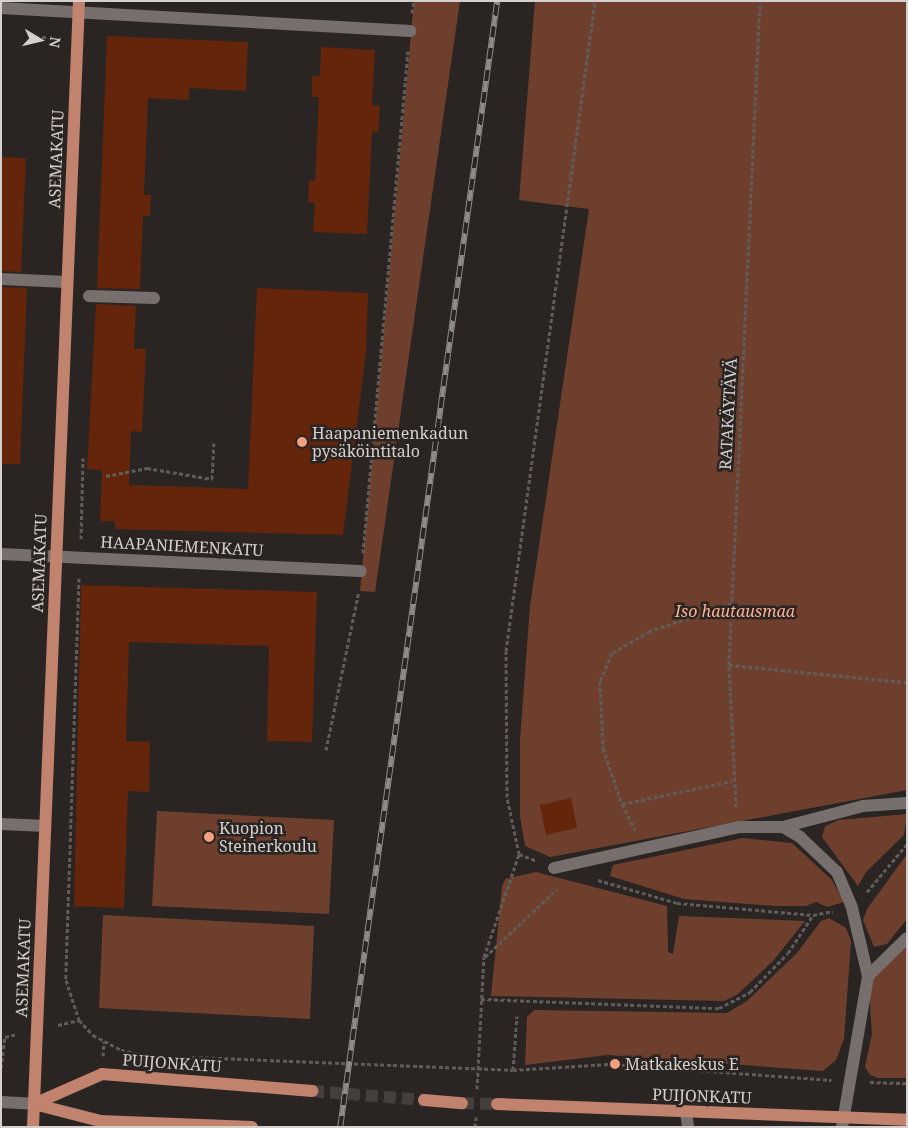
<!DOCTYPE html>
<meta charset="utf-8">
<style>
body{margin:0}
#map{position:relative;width:908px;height:1128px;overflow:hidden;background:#2a2523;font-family:"Noto Serif",serif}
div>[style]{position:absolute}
.green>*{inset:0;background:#6f3f2e}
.building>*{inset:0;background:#64250b}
.major-tunnel>*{height:12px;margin-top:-6px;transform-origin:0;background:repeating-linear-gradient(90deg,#443f3d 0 12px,transparent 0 18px)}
.path>*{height:3px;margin-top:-1.5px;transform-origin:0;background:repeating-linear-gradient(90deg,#605c5a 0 4px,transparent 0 6.5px)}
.minor>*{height:12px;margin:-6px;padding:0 6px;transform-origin:6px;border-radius:6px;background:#766f6d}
.major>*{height:12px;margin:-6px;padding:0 6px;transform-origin:6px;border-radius:6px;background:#c1836d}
.rail>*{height:5.5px;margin-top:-2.75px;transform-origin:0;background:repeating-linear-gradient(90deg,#2a2523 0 11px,#8f8b89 0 22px);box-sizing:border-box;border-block:1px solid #8f8b89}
.dots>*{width:14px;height:14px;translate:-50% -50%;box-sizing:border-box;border:2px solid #2a2523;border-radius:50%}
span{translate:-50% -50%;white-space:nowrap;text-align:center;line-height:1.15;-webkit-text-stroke:5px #2a2523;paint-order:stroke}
.street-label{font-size:16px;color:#d4d0cf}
.poi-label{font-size:16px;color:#d4d0cf}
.left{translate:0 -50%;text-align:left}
.park-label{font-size:16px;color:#feaf92;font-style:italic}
.frame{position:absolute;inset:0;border:2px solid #d4d0cf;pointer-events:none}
.north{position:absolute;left:15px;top:15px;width:50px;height:50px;-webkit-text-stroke:4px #2a2523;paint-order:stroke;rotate:99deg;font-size:14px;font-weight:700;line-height:20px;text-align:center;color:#d4d0cf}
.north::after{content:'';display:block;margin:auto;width:18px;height:22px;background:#d4d0cf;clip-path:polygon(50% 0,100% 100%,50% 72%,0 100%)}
</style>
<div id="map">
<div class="green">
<div style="clip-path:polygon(414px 1px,460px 1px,375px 592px,360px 591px)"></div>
<div style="clip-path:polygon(535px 1px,907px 1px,907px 790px,550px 857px,525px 846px,520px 817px,520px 740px,530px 606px,589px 209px,519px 200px)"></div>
<div style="clip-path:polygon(157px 811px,334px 820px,329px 914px,152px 906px)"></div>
<div style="clip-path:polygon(907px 814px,904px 835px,866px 872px,858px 886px,822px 837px,825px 826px,839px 820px)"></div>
<div style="clip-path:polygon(743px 838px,792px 843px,832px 880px,844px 902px,827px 907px,816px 902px,806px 906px,775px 906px,684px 899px,610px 876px,613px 865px)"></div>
<div style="clip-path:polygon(907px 854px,907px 919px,887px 944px,874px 947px,863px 920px,867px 909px)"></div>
<div style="clip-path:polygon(536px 872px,667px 906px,668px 952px,673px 954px,679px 916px,805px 921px,773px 961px,738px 994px,724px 1001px,491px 996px,502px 887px,505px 879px)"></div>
<div style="clip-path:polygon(103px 915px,314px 926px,310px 1019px,99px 1008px)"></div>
<div style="clip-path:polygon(829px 918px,846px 928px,851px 941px,844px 1039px,836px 1060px,823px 1071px,608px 1055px,525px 1065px,527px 1017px,534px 1010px,727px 1013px,747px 1001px,797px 953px,821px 921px)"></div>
<div style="clip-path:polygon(907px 938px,907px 1078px,878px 1078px,870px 1075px,865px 1067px,872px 1034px,868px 976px)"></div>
</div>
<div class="building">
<div style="clip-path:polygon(107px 36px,248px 42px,246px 91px,189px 88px,189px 100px,148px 98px,144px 195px,151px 195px,150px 216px,143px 216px,140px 289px,97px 288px)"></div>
<div style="clip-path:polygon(321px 47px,375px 50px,372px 105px,380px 106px,378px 132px,372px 132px,367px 234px,313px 232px,315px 203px,308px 202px,309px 180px,315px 181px,319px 97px,312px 97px,312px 76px,320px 76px)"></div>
<div style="clip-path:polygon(1px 157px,26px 158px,21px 272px,1px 271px)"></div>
<div style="clip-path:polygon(1px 287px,27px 288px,20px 464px,1px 464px)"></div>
<div style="clip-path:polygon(257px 288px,368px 293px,366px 352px,343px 535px,115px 529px,115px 521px,100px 521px,102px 470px,87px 469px,96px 304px,136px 306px,134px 349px,146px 349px,142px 432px,131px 431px,129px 485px,248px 489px)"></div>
<div style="clip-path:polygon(81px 585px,317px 592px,312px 742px,267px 741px,269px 646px,129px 642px,126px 741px,150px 742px,149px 792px,128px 791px,124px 908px,74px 906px)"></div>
<div style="clip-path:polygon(571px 798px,577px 828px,546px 835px,540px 805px)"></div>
</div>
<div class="major-tunnel">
<div style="left:312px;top:1091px;width:112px;rotate:4.6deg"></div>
<div style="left:462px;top:1103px;width:35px;rotate:2deg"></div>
</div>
<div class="path">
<div style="left:412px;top:13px;width:12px;rotate:-81deg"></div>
<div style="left:42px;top:37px;width:15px;rotate:4deg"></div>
<div style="left:106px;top:476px;width:42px;rotate:-11deg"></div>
<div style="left:147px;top:468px;width:66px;rotate:9.6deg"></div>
<div style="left:212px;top:479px;width:36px;rotate:-87deg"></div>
<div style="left:81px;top:539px;width:81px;rotate:-88.6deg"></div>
<div style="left:363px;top:553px;width:504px;rotate:-84.88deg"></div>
<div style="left:79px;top:578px;width:402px;rotate:91.9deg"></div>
<div style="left:66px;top:980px;width:42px;rotate:72deg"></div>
<div style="left:79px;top:1020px;width:21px;rotate:47deg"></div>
<div style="left:93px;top:1035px;width:32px;rotate:28deg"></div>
<div style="left:121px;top:1050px;width:19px;rotate:12deg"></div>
<div style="left:732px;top:603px;width:87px;rotate:161.1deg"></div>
<div style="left:650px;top:631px;width:44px;rotate:149.9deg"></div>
<div style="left:612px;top:653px;width:30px;rotate:113deg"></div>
<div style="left:600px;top:681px;width:67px;rotate:87.4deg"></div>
<div style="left:603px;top:748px;width:59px;rotate:71.3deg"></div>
<div style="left:622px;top:804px;width:112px;rotate:-11.8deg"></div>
<div style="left:729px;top:665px;width:179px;rotate:5.5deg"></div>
<div style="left:326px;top:750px;width:162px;rotate:-78.3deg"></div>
<div style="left:622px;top:804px;width:29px;rotate:63deg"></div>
<div style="left:736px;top:807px;width:142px;rotate:-92.8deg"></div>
<div style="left:729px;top:665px;width:665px;rotate:-87.33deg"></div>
<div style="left:519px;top:854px;width:19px;rotate:21deg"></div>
<div style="left:598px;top:880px;width:82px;rotate:16.2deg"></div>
<div style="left:677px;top:903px;width:137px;rotate:5deg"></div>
<div style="left:813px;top:915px;width:20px;rotate:-11deg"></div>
<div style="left:867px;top:892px;width:62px;rotate:-50.2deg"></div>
<div style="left:485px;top:957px;width:99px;rotate:-43.4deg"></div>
<div style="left:481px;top:999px;width:238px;rotate:2.2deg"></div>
<div style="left:719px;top:1008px;width:35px;rotate:-27deg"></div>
<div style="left:750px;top:992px;width:54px;rotate:-45.7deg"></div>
<div style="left:788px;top:953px;width:45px;rotate:-56.7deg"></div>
<div style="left:58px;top:1025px;width:22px;rotate:-13deg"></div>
<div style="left:103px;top:1056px;width:15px;rotate:-86deg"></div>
<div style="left:166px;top:1056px;width:347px;rotate:2.3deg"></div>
<div style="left:513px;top:1070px;width:96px;rotate:-3.6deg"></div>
<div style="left:609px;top:1064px;width:223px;rotate:4.1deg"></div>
<div style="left:1px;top:1068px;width:31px;rotate:-83deg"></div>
<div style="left:5px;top:1037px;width:12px;rotate:-14deg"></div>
<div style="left:513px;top:1070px;width:54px;rotate:-85.8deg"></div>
<div style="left:870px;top:1082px;width:37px;rotate:2deg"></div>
<div style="left:477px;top:1089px;width:132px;rotate:-87deg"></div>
<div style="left:484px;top:957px;width:109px;rotate:-71.2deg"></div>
<div style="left:519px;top:854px;width:58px;rotate:-101.9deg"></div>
<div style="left:507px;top:797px;width:146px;rotate:-90.4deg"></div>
<div style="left:506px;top:651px;width:656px;rotate:-82.2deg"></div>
<div style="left:475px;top:1127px;width:10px;rotate:-84deg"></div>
</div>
<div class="minor">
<div style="left:1px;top:8px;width:410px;rotate:3.2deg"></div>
<div style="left:1px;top:279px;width:66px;rotate:2.6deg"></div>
<div style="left:89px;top:296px;width:65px;rotate:1.8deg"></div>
<div style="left:1px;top:554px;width:360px;rotate:2.7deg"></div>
<div style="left:1px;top:824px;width:44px;rotate:2.6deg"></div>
<div style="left:783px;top:827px;width:83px;rotate:-14.7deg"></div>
<div style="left:863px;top:806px;width:44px;rotate:-3.9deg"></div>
<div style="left:554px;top:868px;width:189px;rotate:-12.5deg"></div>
<div style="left:739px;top:827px;width:44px"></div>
<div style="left:783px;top:827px;width:20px;rotate:30deg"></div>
<div style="left:800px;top:837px;width:51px;rotate:43.4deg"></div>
<div style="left:837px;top:872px;width:39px;rotate:67deg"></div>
<div style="left:852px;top:908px;width:70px;rotate:76.8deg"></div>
<div style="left:1px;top:1102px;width:33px;rotate:3deg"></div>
<div style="left:686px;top:1112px;width:15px;rotate:82deg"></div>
<div style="left:842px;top:1127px;width:153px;rotate:-80.2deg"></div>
<div style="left:868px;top:976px;width:54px;rotate:-44.3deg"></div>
</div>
<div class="major">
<div style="left:424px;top:1100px;width:38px;rotate:5deg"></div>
<div style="left:34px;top:1104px;width:74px;rotate:-23.8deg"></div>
<div style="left:102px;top:1074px;width:211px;rotate:4.6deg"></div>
<div style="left:34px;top:1104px;width:68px;rotate:14.4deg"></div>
<div style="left:100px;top:1121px;width:152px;rotate:2.3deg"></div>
<div style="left:497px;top:1104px;width:410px;rotate:2.2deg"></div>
<div style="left:33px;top:1127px;width:1127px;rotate:-87.66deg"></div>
</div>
<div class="rail">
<div style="left:340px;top:1127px;width:1137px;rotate:-82.06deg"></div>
</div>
<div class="dots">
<div style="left:302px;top:442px;background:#f3a081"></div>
<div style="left:209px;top:837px;background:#f3a081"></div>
<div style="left:615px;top:1064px;background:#f3a081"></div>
</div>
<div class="street-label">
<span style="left:56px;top:159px;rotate:-88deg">ASEMAKATU</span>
<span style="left:728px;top:414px;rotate:-87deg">RATAKÄYTÄVÄ</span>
<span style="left:182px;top:546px;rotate:3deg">HAAPANIEMENKATU</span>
<span style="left:39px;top:563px;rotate:-88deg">ASEMAKATU</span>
<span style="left:23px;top:968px;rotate:-88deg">ASEMAKATU</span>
<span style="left:172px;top:1063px;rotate:4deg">PUIJONKATU</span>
<span style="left:702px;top:1096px;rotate:2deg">PUIJONKATU</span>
</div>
<div class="poi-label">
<span class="left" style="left:312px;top:442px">Haapaniemenkadun<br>pysäköintitalo</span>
<span class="left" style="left:219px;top:837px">Kuopion<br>Steinerkoulu</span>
<span class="left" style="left:625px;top:1064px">Matkakeskus E</span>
</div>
<div class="park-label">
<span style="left:735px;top:611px">Iso hautausmaa</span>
</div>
<div class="frame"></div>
<div class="north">N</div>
</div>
